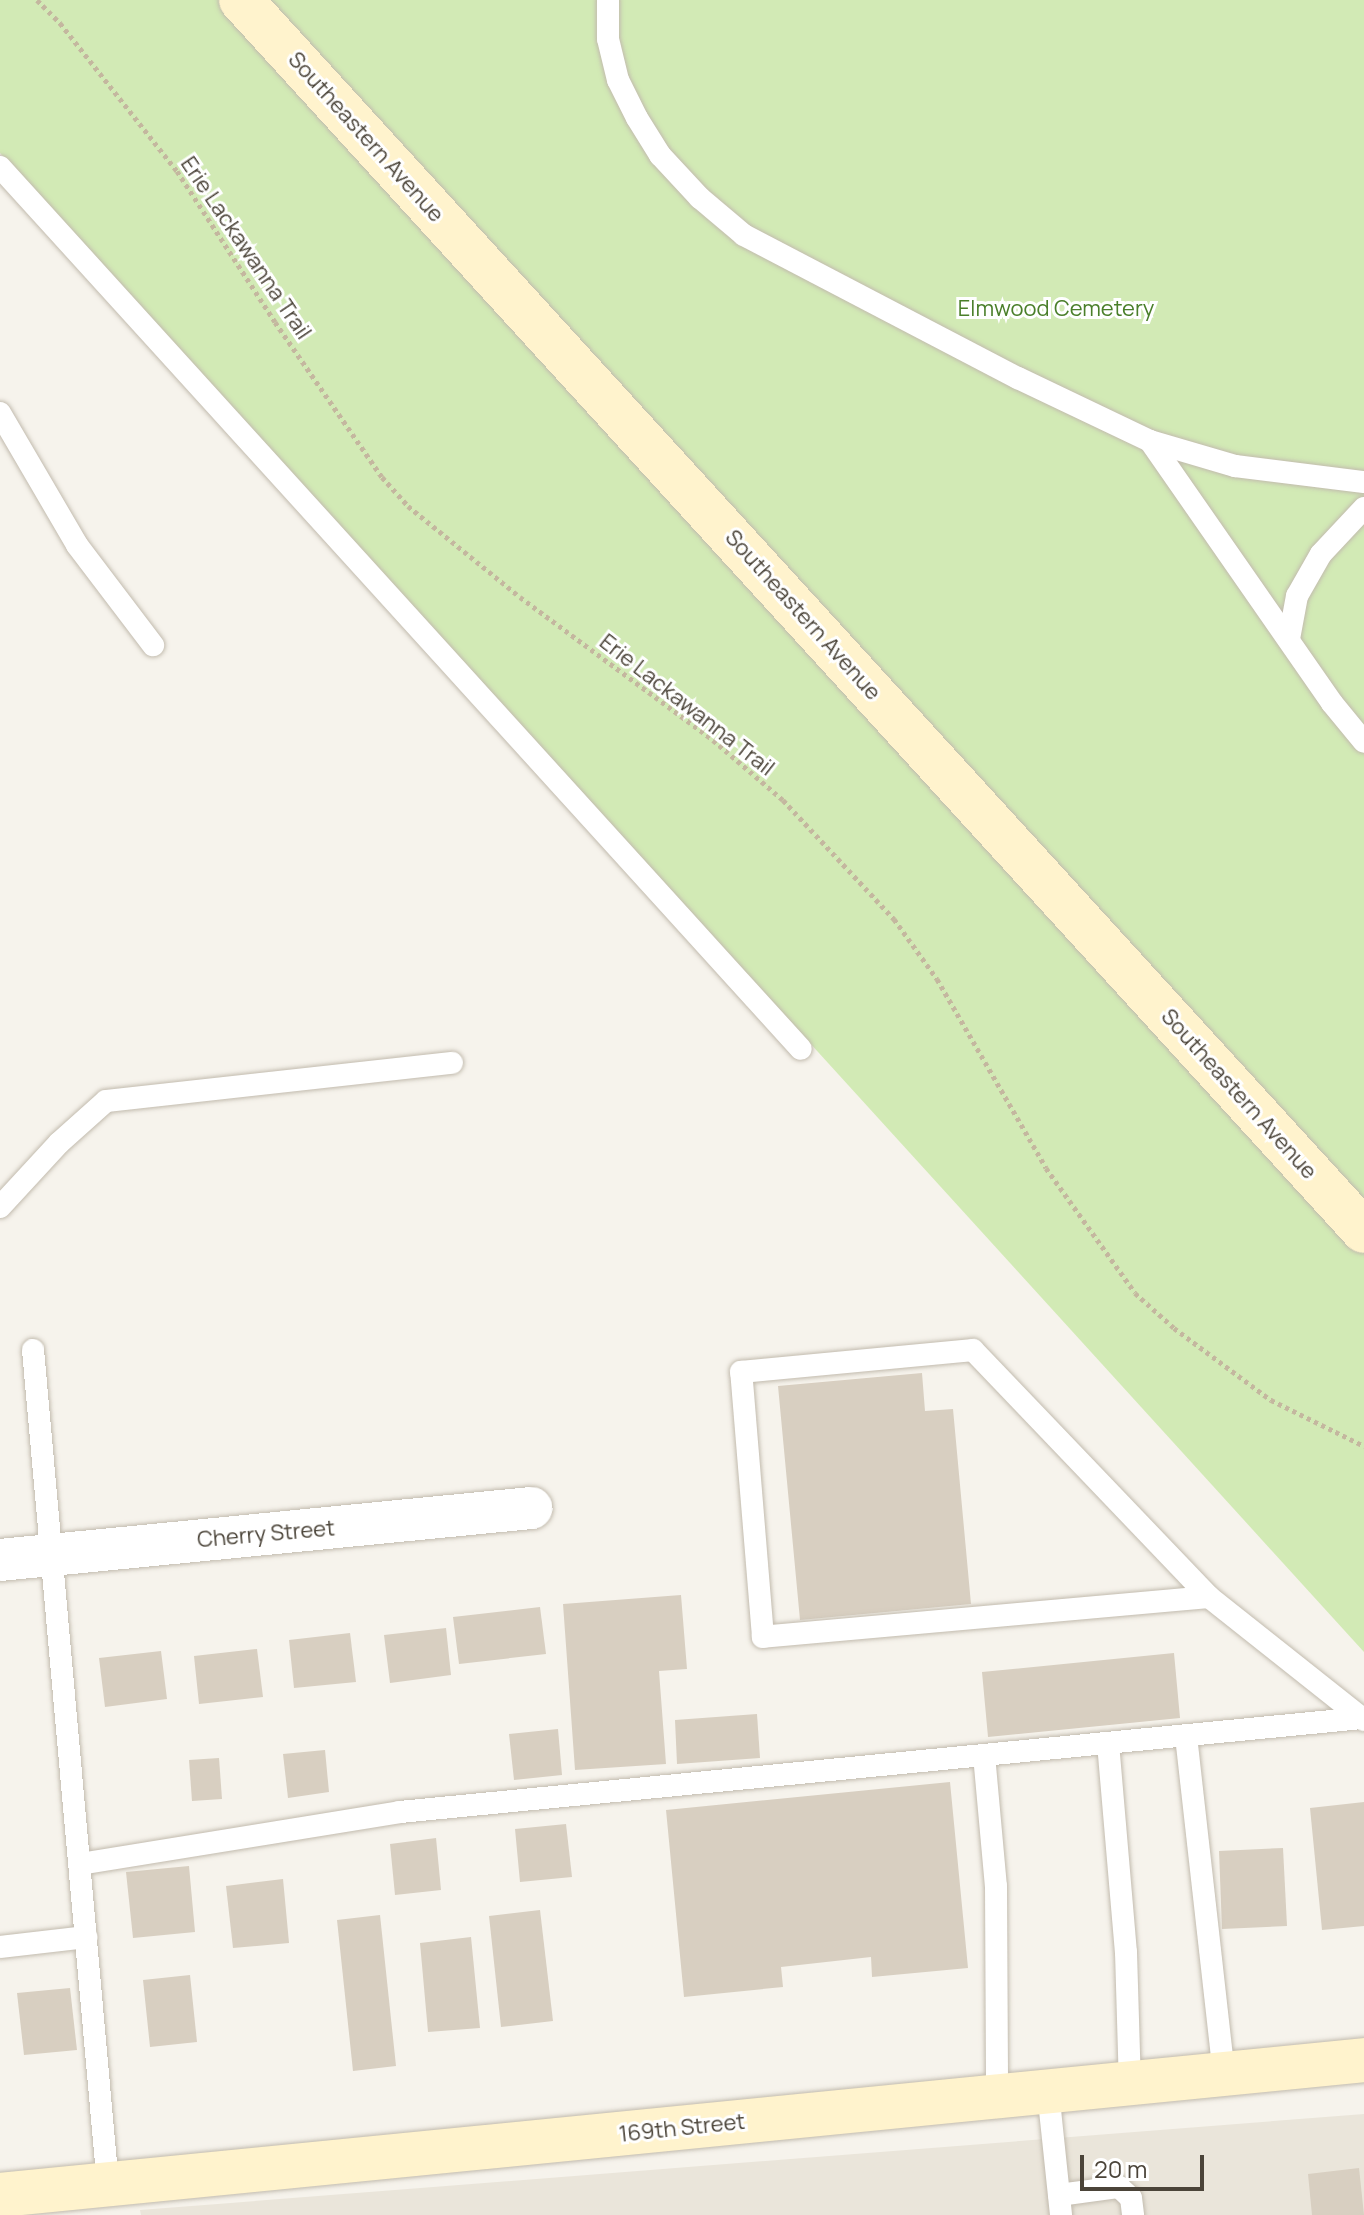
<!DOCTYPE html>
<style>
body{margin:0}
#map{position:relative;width:1364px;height:2215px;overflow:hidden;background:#f6f3ec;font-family:Manrope,sans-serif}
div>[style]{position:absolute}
.residential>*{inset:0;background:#eae5da}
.green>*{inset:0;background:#d2eab5}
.building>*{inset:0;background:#d8cfc1}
.path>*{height:5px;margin-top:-2.5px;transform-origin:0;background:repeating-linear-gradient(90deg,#c4b79f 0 4px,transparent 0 8px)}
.roads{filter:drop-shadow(0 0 2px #c2bbae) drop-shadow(0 0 2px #c2bbae)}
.lane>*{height:22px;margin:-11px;padding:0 11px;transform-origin:11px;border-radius:11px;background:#fff}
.street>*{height:42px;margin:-21px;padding:0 21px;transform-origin:21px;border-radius:21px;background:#fff}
.secondary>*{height:44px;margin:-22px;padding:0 22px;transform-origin:22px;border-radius:22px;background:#fff3cd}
span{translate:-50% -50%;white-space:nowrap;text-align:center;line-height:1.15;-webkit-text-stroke:6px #fff;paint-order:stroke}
.street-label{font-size:22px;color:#4b4439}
.park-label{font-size:22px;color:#4a7f2a}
.scale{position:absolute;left:1080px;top:2155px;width:124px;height:36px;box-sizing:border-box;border:4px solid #4b4439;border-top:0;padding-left:10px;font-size:24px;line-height:28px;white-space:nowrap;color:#4b4439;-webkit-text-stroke:6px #fff;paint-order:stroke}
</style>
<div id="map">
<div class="residential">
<div style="clip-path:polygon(1364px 2114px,1364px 2215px,141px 2215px,140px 2210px)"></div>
</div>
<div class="green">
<div style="clip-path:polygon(0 0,1364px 0,1364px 1652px,0 153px)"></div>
</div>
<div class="building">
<div style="clip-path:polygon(922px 1373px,925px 1411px,953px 1409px,971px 1604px,800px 1620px,778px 1386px)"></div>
<div style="clip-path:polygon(681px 1595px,687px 1669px,659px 1671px,666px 1764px,575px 1770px,563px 1604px)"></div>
<div style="clip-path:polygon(540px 1607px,546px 1654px,459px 1664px,453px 1617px)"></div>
<div style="clip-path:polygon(446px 1628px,451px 1675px,390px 1683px,384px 1635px)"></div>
<div style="clip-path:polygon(350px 1633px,356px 1682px,294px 1688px,289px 1640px)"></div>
<div style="clip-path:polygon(257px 1649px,263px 1697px,199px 1704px,194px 1656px)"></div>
<div style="clip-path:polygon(161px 1651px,167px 1699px,105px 1707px,99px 1658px)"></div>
<div style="clip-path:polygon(1174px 1653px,1180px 1718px,988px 1737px,982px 1672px)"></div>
<div style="clip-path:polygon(757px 1714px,760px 1758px,677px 1764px,675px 1720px)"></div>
<div style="clip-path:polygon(558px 1729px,562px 1775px,514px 1780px,509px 1734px)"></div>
<div style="clip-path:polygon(325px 1750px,329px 1792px,288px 1798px,283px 1754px)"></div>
<div style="clip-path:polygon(219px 1758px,222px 1799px,192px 1801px,189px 1760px)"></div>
<div style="clip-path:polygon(950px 1782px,968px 1968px,872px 1977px,871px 1957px,781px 1967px,783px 1987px,684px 1997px,666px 1810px)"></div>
<div style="clip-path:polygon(1364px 1802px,1364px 1926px,1322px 1930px,1310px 1808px)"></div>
<div style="clip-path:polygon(566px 1824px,572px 1877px,520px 1882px,515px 1829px)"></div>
<div style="clip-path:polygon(436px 1838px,441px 1890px,395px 1895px,390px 1844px)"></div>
<div style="clip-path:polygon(1283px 1848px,1287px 1926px,1222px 1929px,1219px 1851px)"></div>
<div style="clip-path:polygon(189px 1866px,195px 1932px,133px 1938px,126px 1872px)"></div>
<div style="clip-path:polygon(283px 1879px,289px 1943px,233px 1948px,226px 1886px)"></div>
<div style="clip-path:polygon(540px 1910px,553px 2021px,501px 2027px,489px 1916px)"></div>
<div style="clip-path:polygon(380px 1915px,396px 2066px,353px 2071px,337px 1920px)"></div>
<div style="clip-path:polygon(471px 1937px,480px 2028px,428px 2032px,420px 1943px)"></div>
<div style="clip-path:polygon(190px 1975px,197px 2042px,150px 2047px,143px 1980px)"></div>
<div style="clip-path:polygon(70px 1988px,77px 2050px,24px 2055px,17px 1993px)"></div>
<div style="clip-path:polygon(1359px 2168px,1364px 2215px,1312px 2215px,1308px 2174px)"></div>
</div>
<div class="path">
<div style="left:37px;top:0;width:33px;rotate:45deg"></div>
<div style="left:60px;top:23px;width:189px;rotate:51.7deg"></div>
<div style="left:177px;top:171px;width:180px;rotate:57deg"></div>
<div style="left:275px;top:322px;width:188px;rotate:55.4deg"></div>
<div style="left:382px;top:477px;width:39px;rotate:48deg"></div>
<div style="left:408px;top:506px;width:144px;rotate:39.1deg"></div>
<div style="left:520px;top:597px;width:240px;rotate:36.5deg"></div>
<div style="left:713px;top:740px;width:92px;rotate:40.6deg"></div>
<div style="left:783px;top:800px;width:163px;rotate:47deg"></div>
<div style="left:894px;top:919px;width:74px;rotate:54.4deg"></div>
<div style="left:937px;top:979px;width:218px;rotate:60deg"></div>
<div style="left:1046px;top:1168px;width:153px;rotate:54.5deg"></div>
<div style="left:1135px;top:1293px;width:52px;rotate:41.9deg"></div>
<div style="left:1174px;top:1328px;width:121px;rotate:36.6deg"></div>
<div style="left:1271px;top:1400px;width:104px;rotate:26.3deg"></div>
</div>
<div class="roads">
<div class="lane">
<div style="left:608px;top:0;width:39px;rotate:90deg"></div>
<div style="left:608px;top:39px;width:42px;rotate:76.3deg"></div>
<div style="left:618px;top:80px;width:42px;rotate:63.4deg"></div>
<div style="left:637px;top:118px;width:44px;rotate:58.1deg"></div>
<div style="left:660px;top:155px;width:59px;rotate:47.1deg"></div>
<div style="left:700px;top:198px;width:57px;rotate:40.1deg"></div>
<div style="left:744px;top:235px;width:309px;rotate:27.6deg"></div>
<div style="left:1018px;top:378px;width:146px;rotate:25.5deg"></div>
<div style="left:1150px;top:441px;width:89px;rotate:16.4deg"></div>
<div style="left:1235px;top:466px;width:130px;rotate:7.1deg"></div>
<div style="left:0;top:167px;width:1191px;rotate:47.76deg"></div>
<div style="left:0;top:413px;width:153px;rotate:59.7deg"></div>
<div style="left:77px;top:545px;width:126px;rotate:52.8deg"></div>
<div style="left:1150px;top:441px;width:319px;rotate:55.2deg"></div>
<div style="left:1332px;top:703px;width:50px;rotate:50.6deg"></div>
<div style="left:1289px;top:639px;width:44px;rotate:-79.5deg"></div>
<div style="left:1297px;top:596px;width:48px;rotate:-60.3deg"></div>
<div style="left:1321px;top:554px;width:63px;rotate:-46.9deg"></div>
<div style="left:0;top:1207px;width:87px;rotate:-47.3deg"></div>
<div style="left:59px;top:1143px;width:63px;rotate:-41.8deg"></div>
<div style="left:106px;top:1101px;width:348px;rotate:-6.3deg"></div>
<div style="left:33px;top:1350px;width:838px;rotate:84.87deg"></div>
<div style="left:1209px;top:1597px;width:448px;rotate:174.9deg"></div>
<div style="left:763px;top:1637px;width:266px;rotate:-94.7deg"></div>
<div style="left:741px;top:1372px;width:233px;rotate:-5.4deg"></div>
<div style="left:973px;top:1350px;width:342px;rotate:46.3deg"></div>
<div style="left:1209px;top:1597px;width:198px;rotate:38.4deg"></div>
<div style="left:1186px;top:1736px;width:340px;rotate:83.6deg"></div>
<div style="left:1108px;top:1743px;width:210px;rotate:85.1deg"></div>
<div style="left:1126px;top:1952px;width:131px;rotate:88.3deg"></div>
<div style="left:984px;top:1755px;width:132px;rotate:84.8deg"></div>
<div style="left:996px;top:1886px;width:211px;rotate:89.7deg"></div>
<div style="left:80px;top:1864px;width:324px;rotate:-9.2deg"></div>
<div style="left:400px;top:1812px;width:968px;rotate:-5.58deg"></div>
<div style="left:0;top:1947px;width:87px;rotate:-6.6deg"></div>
<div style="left:1048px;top:2091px;width:125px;rotate:84deg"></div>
<div style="left:1059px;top:2195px;width:61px;rotate:-7.6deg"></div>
<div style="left:1119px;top:2187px;width:16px;rotate:43deg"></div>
<div style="left:1131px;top:2198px;width:17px;rotate:83deg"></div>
</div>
<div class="street">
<div style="left:0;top:1560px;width:534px;rotate:-5.59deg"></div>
</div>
<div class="secondary">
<div style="left:241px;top:0;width:1666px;rotate:47.63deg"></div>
<div style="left:0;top:2195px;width:1371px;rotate:-5.65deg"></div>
</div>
</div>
<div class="street-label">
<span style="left:366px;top:137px;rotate:48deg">Southeastern Avenue</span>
<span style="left:246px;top:248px;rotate:56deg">Erie Lackawanna Trail</span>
<span style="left:803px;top:615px;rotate:48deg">Southeastern Avenue</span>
<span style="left:687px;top:705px;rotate:38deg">Erie Lackawanna Trail</span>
<span style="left:1239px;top:1094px;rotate:48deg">Southeastern Avenue</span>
<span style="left:266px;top:1534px;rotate:-5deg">Cherry Street</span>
<span style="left:682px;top:2128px;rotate:-6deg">169th Street</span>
</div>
<div class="park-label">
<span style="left:1056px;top:309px">Elmwood Cemetery</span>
</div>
<div class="scale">20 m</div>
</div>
